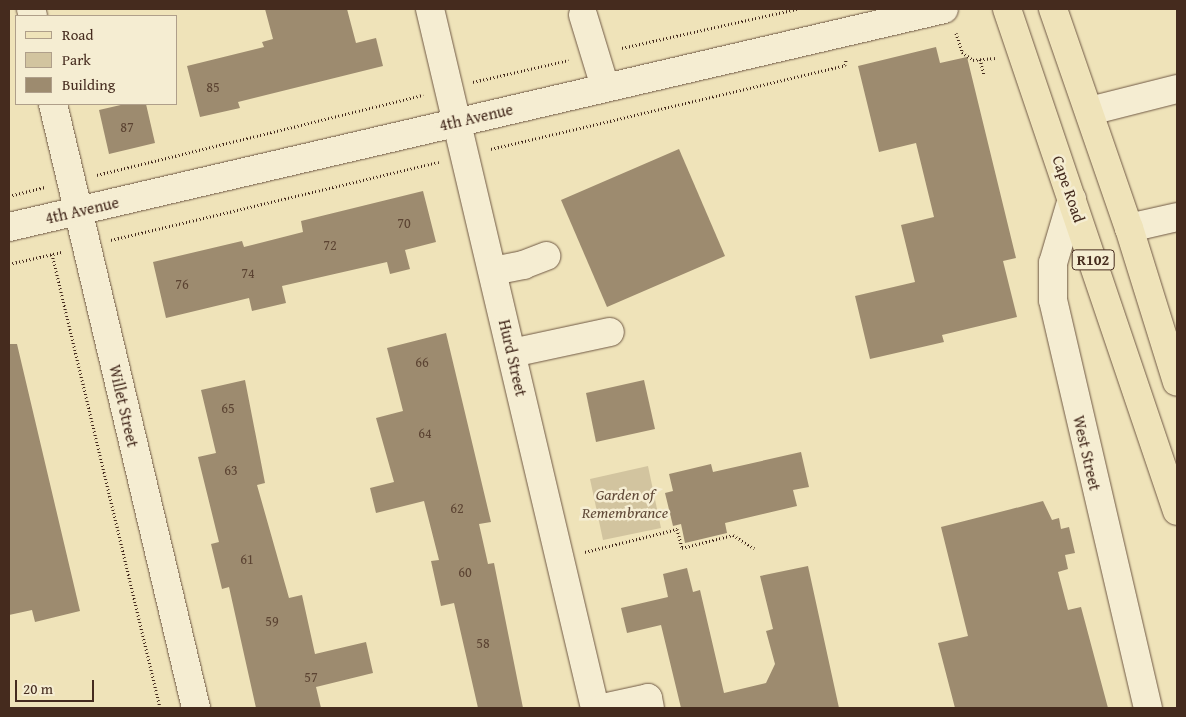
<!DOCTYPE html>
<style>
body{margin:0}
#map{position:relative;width:1186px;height:717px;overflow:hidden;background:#efe3b9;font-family:"Gentium Book Plus",serif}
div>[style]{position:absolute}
.green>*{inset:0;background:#d2c49f}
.building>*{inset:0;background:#9d8b6f}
.path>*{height:3px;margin-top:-1.5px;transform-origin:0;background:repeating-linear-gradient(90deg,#452b1e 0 1px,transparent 0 3.5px)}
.roads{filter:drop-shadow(0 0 1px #705945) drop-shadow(0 0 1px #705945)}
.minor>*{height:28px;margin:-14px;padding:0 14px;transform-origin:14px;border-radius:14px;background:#f5edd2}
.major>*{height:28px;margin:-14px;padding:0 14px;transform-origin:14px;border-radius:14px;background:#efe3b9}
span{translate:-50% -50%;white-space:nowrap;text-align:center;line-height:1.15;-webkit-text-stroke:5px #f5edd2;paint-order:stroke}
.number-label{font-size:14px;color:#5b4332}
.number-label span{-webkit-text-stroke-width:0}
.shield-label span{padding:1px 4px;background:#f5edd2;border:1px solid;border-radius:4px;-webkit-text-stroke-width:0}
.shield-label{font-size:15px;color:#452b1e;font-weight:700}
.street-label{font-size:16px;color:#452b1e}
.park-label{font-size:16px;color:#614a38;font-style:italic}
.frame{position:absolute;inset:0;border:10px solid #452b1e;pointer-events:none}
.legend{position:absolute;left:15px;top:15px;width:162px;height:90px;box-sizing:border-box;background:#f5edd2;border:1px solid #af9f8a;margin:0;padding:6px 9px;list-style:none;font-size:15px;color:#452b1e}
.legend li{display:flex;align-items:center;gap:10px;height:25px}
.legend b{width:25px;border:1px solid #af9f8a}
.scale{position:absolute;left:15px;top:680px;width:79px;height:22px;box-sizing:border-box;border:2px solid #452b1e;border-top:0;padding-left:6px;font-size:15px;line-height:18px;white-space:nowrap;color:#452b1e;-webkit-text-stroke:4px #f5edd2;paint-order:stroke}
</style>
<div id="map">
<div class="green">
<div style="clip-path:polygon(648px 466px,661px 528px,603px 540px,590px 479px)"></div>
</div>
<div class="building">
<div style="clip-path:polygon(265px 9px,347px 9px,356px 43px,376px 38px,383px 66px,238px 102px,240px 108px,200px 117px,187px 66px,264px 47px,262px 42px,273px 39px)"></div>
<div style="clip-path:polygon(936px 47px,940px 63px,967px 57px,1016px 258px,1003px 261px,1017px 317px,942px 335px,944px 342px,870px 359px,855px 296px,915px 282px,901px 225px,934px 217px,916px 143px,879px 152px,858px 66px)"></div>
<div style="clip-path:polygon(125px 104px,146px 104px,155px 143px,109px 154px,99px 110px)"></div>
<div style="clip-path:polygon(679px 149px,725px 256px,607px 307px,561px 200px)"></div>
<div style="clip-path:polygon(423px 191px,436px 242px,405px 250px,410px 269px,390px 274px,387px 262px,282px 286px,286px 303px,252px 311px,249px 298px,166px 318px,153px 262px,242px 241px,244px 247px,303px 232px,301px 221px)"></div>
<div style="clip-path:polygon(446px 333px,491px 522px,479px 524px,488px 564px,494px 563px,523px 708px,478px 708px,454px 603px,441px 606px,431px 561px,439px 560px,424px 501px,376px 513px,370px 488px,394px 482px,376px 418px,403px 411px,387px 348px)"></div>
<div style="clip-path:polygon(9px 344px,17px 344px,80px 611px,35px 622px,32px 610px,9px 615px)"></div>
<div style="clip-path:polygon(245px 380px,265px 483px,257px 485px,289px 598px,302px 595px,315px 654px,366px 642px,373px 673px,316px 687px,321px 708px,256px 708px,229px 587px,222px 589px,211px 544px,219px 542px,198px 457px,216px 453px,201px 390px)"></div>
<div style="clip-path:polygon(644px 380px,655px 429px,596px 442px,586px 393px)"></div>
<div style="clip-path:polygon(801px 452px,809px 487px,793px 490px,797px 506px,725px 523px,727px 533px,685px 543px,681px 524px,673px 526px,665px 493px,673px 491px,669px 474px,711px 464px,713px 472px)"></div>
<div style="clip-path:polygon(1043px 501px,1052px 520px,1059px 518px,1061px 529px,1069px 527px,1075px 553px,1065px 555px,1068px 569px,1058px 572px,1068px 610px,1081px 607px,1108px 708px,955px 708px,938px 643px,968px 636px,941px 527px)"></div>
<div style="clip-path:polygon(808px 566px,839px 708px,681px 708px,661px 625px,627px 633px,621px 608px,668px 597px,663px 574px,687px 568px,693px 592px,700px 590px,724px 693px,766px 683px,775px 664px,766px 631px,773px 629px,760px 576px)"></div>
</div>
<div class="path">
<div style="left:956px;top:33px;width:20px;rotate:72deg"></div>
<div style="left:962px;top:52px;width:14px;rotate:36deg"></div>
<div style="left:973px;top:60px;width:22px;rotate:-5deg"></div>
<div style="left:622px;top:48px;width:179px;rotate:-12.6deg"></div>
<div style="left:980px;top:59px;width:16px;rotate:76deg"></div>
<div style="left:473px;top:82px;width:98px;rotate:-12.9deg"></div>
<div style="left:491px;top:149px;width:364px;rotate:-13.3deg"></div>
<div style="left:845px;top:65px;width:5px;rotate:-79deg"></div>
<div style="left:97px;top:175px;width:336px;rotate:-13.8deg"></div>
<div style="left:9px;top:196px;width:37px;rotate:-14deg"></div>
<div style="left:111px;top:240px;width:337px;rotate:-13.4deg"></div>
<div style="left:52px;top:254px;width:467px;rotate:76.6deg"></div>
<div style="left:9px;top:264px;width:54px;rotate:-12.8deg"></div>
<div style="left:585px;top:552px;width:95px;rotate:-14deg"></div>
<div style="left:677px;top:529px;width:20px;rotate:75deg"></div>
<div style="left:682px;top:548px;width:53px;rotate:-14.3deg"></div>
<div style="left:733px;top:535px;width:25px;rotate:32deg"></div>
</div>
<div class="roads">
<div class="minor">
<div style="left:31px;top:9px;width:7px;rotate:74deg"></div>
<div style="left:430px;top:9px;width:718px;rotate:76.72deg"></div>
<div style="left:583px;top:15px;width:75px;rotate:73deg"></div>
<div style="left:53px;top:104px;width:621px;rotate:76.68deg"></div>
<div style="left:1090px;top:111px;width:90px;rotate:-14.2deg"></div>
<div style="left:1072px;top:199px;width:67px;rotate:106.5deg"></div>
<div style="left:1053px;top:263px;width:37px;rotate:90deg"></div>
<div style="left:1053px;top:300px;width:419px;rotate:76.9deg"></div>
<div style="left:9px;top:227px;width:960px;rotate:-13.12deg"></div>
<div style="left:1129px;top:228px;width:49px;rotate:-12.9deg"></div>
<div style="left:493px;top:271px;width:31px;rotate:-11deg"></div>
<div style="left:523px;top:265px;width:25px;rotate:-21deg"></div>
<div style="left:512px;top:353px;width:100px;rotate:-12.1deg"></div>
<div style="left:603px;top:708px;width:46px;rotate:-12.5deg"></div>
<div style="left:648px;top:698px;width:10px;rotate:79deg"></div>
</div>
<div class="major">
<div style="left:1007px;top:9px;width:530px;rotate:71.29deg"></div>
<div style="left:1053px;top:9px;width:232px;rotate:70.9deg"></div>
<div style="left:1129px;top:228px;width:161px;rotate:72.7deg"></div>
</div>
</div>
<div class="number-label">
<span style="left:213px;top:87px">85</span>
<span style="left:127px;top:127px">87</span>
<span style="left:404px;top:223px">70</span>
<span style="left:330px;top:245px">72</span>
<span style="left:248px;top:273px">74</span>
<span style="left:182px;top:284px">76</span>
<span style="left:422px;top:362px">66</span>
<span style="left:228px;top:408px">65</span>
<span style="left:425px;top:433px">64</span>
<span style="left:231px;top:470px">63</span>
<span style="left:457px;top:508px">62</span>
<span style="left:247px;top:559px">61</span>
<span style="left:465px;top:572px">60</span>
<span style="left:272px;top:621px">59</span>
<span style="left:483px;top:643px">58</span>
<span style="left:311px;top:677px">57</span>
</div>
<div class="shield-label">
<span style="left:1093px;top:260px">R102</span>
</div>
<div class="street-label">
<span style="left:476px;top:117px;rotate:-13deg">4th Avenue</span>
<span style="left:1069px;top:189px;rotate:71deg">Cape Road</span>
<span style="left:82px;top:210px;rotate:-13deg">4th Avenue</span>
<span style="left:513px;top:358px;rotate:77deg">Hurd Street</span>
<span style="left:124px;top:406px;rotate:77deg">Willet Street</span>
<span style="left:1087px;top:453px;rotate:77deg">West Street</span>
</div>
<div class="park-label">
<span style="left:625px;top:503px">Garden of<br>Remembrance</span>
</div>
<div class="frame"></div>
<ul class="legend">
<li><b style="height:6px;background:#efe3b9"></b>Road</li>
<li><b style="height:14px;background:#d2c49f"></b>Park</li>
<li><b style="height:14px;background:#9d8b6f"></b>Building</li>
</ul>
<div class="scale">20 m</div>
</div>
